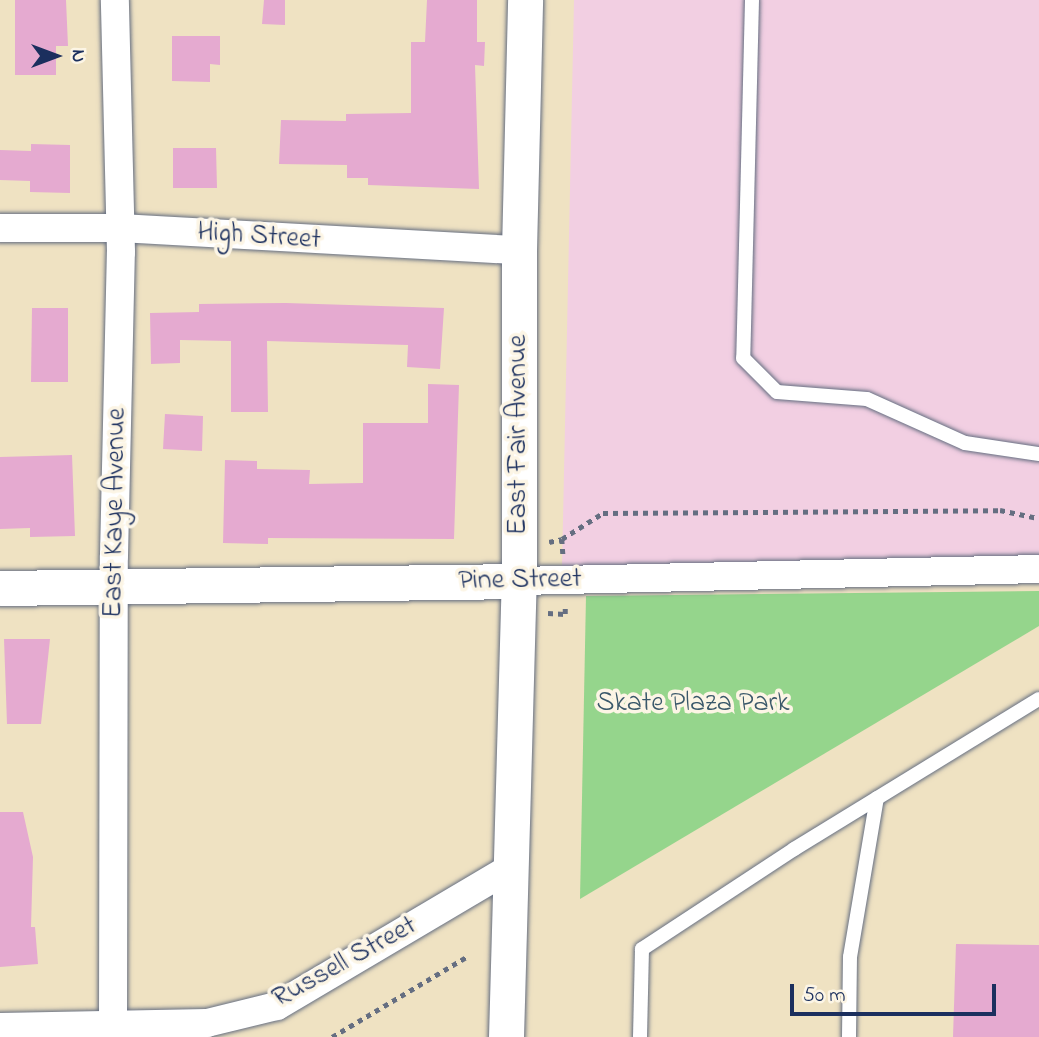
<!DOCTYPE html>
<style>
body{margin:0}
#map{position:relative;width:1039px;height:1037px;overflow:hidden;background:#efe2c2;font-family:"Indie Flower",sans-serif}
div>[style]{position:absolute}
.built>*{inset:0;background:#f2cfe2}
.green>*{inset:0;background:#95d58c}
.building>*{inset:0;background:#e5aad0}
.path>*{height:4.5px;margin-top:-2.25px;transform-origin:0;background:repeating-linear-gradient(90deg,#656e81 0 5px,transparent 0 10px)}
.roads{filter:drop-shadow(0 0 2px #656e81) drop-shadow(0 0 2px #656e81)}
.service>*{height:14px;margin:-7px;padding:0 7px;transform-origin:7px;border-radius:7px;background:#fff}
.minor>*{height:28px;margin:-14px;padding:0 14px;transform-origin:14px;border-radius:14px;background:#fff}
.tertiary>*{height:35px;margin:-17.5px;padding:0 17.5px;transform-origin:17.5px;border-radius:17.5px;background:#fff}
span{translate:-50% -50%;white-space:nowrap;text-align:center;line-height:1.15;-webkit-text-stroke:7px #fcf5e5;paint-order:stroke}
.street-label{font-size:28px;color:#1b2f5e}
.park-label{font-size:28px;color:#3a586a}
.north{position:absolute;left:21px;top:21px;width:70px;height:70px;-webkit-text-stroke:5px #fcf5e5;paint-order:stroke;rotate:90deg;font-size:19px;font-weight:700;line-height:28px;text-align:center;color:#1b2f5e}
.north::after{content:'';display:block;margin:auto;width:24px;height:32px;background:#1b2f5e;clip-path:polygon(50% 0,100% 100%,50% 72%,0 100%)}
.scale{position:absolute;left:790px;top:984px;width:206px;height:32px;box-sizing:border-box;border:4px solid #1b2f5e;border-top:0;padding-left:9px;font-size:21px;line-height:24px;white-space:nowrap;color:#1b2f5e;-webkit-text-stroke:5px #fcf5e5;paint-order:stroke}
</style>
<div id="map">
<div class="built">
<div style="clip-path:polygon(574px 0,1039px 0,1039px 569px,562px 567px)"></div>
</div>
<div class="green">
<div style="clip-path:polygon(1039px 591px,1039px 626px,580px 899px,586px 596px)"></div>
</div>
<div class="building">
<div style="clip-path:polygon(15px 0,66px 0,68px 46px,56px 46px,56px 75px,15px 75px)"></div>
<div style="clip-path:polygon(264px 0,285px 0,285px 25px,262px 24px)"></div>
<div style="clip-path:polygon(427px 0,477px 0,477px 42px,485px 42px,484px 66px,475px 65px,479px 189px,368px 185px,368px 178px,347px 178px,347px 165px,279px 164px,281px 120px,346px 121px,346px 114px,411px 113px,411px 42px,425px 42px)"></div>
<div style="clip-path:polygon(172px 36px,220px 36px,220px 65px,210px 64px,210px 82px,172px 81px)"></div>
<div style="clip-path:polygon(31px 144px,70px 145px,70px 193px,30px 192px,30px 181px,0 180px,0 150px,31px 151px)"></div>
<div style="clip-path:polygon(173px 148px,216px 148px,217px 188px,173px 188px)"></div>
<div style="clip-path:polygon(286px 303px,444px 308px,440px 369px,407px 367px,408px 345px,267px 341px,268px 412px,231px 412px,231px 341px,180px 340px,180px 363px,151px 364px,150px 313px,199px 312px,199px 304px)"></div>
<div style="clip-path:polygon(32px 308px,68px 308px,68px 382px,31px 382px)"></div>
<div style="clip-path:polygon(428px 384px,459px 385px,454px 539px,268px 538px,268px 544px,223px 543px,225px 460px,257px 461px,257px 469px,310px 470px,309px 484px,363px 483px,363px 423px,428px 423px)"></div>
<div style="clip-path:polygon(165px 414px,203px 416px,202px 451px,163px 449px)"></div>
<div style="clip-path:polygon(72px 455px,75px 536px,30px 537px,30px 528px,0 529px,0 457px)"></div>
<div style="clip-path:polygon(4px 639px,50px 639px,41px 724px,7px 724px)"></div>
<div style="clip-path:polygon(0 812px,23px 812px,33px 857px,31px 927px,35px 927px,38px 964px,0 967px)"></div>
<div style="clip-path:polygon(956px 944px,1039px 945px,1039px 1037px,953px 1037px)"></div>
</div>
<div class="path">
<div style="left:562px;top:539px;width:15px;rotate:86deg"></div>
<div style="left:549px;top:542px;width:13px;rotate:-13deg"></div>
<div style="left:562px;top:539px;width:49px;rotate:-32.4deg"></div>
<div style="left:603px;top:513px;width:397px;rotate:-0.4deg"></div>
<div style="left:1000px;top:510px;width:40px;rotate:12deg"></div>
<div style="left:548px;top:613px;width:17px;rotate:3deg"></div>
<div style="left:565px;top:614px;width:6px;rotate:-90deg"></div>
<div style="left:332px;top:1037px;width:158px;rotate:-30.8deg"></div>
</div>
<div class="roads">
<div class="service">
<div style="left:752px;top:0;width:358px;rotate:91.4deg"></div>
<div style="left:743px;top:358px;width:48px;rotate:45deg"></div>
<div style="left:777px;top:392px;width:90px;rotate:4.4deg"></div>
<div style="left:867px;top:399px;width:107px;rotate:24.2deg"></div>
<div style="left:965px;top:443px;width:75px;rotate:8.5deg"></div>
<div style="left:640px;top:1037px;width:88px;rotate:-88.7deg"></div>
<div style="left:642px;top:949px;width:182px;rotate:-33.3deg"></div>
<div style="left:794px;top:849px;width:287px;rotate:-31.5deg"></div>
<div style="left:849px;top:1037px;width:80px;rotate:-89.3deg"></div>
<div style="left:850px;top:957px;width:161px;rotate:-80.4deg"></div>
</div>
<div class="minor">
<div style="left:0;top:228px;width:120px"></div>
<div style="left:120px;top:228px;width:400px;rotate:3.2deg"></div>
<div style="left:519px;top:581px;width:520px;rotate:-1.32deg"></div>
<div style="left:113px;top:1025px;width:469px;rotate:-89.9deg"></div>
<div style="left:114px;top:556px;width:304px;rotate:-88.7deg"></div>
<div style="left:121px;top:252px;width:252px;rotate:-91.4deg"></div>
<div style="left:0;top:1027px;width:207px;rotate:-1.1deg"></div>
<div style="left:207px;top:1023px;width:72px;rotate:-13.7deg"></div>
<div style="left:277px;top:1006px;width:271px;rotate:-30.6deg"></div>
</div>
<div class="tertiary">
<div style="left:0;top:588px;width:519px;rotate:-0.77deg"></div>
<div style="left:506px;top:1037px;width:456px;rotate:-88.4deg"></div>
<div style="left:519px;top:581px;width:331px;rotate:-90deg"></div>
<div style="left:519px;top:250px;width:250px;rotate:-88.6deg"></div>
</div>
</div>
<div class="street-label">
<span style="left:259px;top:237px;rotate:4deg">High Street</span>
<span style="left:519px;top:435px;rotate:-90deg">East Fair Avenue</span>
<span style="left:116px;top:513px;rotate:-89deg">East Kaye Avenue</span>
<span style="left:520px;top:581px;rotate:-1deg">Pine Street</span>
<span style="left:345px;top:963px;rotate:-29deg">Russell Street</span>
</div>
<div class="park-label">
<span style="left:693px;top:704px">Skate Plaza Park</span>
</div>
<div class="north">N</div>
<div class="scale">50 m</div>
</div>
